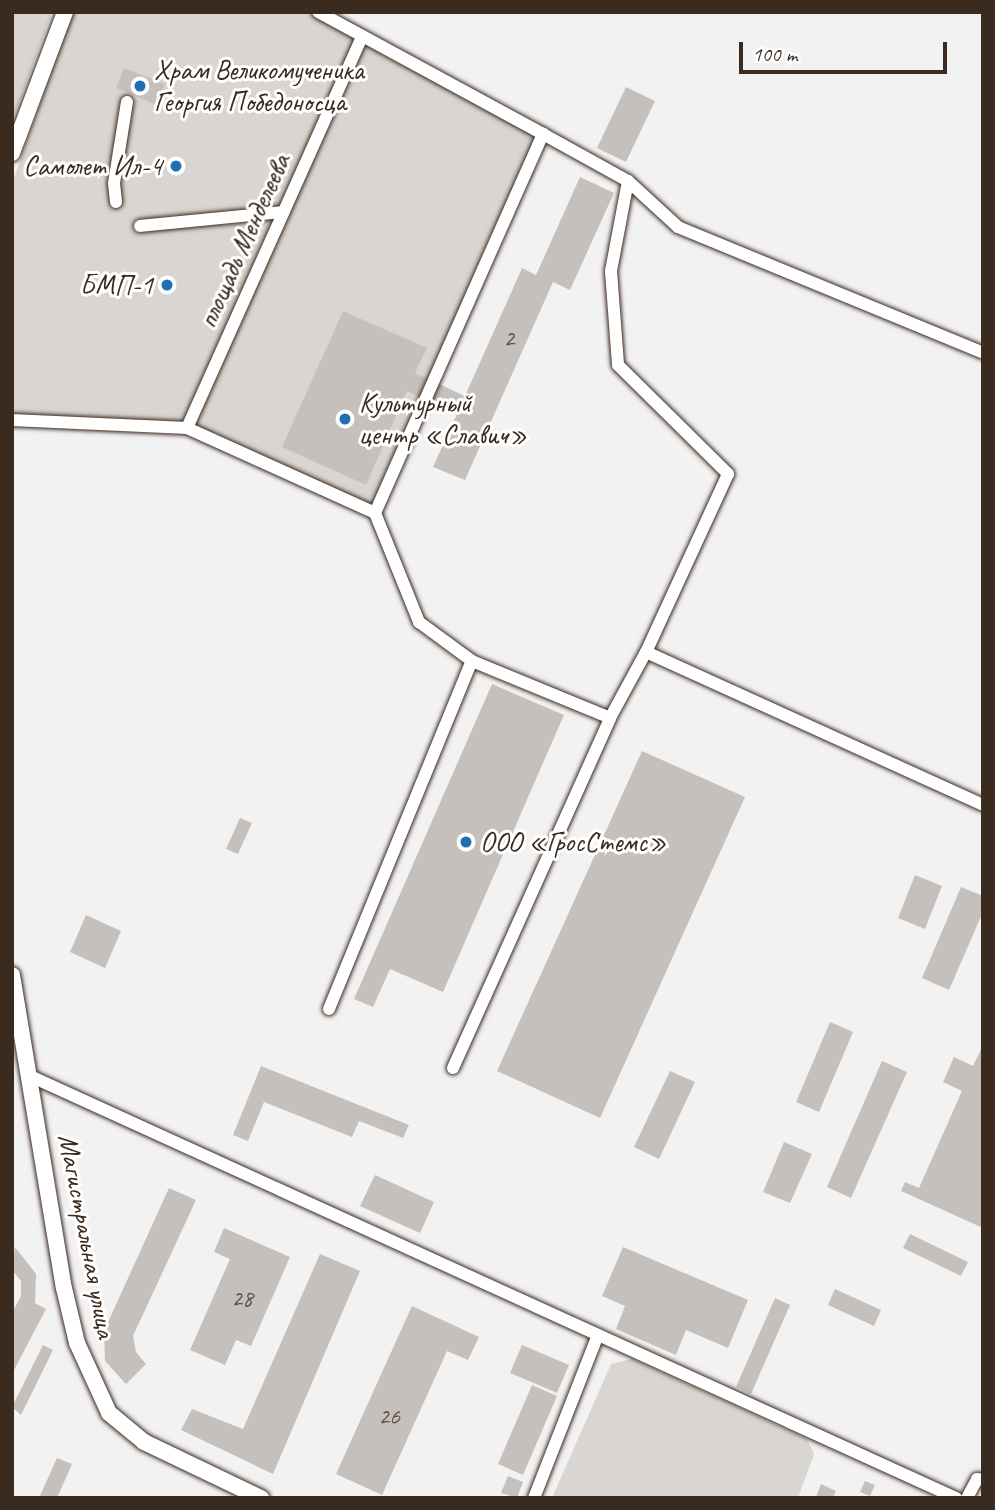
<!DOCTYPE html>
<meta charset="utf-8">
<style>
body{margin:0}
#map{position:relative;width:995px;height:1510px;overflow:hidden;background:#f3f2f2;font-family:Caveat,sans-serif}
div>[style]{position:absolute}
.green>*{inset:0;background:#d8d5d2}
.building>*{inset:0;background:#c6c0bd}
.roads{filter:drop-shadow(0 0 2px #3b2a1e) drop-shadow(0 0 2px #3b2a1e)}
.street>*{height:12px;margin:-6px;padding:0 6px;transform-origin:6px;border-radius:6px;background:#fff}
.secondary>*{height:16px;margin:-8px;padding:0 8px;transform-origin:8px;border-radius:8px;background:#fff}
.dots>*{width:19px;height:19px;translate:-50% -50%;box-sizing:border-box;border:4px solid #fff;border-radius:50%}
span{translate:-50% -50%;white-space:nowrap;text-align:center;line-height:1.15;-webkit-text-stroke:6px #fff;paint-order:stroke}
.number-label{font-size:24px;color:#5e5046}
.number-label span{-webkit-text-stroke-width:0}
.poi-label{font-size:28px;color:#3b2a1e}
.left{translate:0 -50%;text-align:left}
.right{translate:-100% -50%;text-align:right}
.street-label{font-size:28px;color:#3b2a1e}
.frame{position:absolute;inset:0;border:14px solid #3b2a1e;pointer-events:none}
.scale{position:absolute;left:739px;top:42px;width:208px;height:32px;box-sizing:border-box;border:4px solid #3b2a1e;border-top:0;padding-left:9px;font-size:21px;line-height:24px;white-space:nowrap;color:#3b2a1e;-webkit-text-stroke:5px #fff;paint-order:stroke}
</style>
<div id="map">
<div class="green">
<div style="clip-path:polygon(12px 12px,52px 12px,12px 122px)"></div>
<div style="clip-path:polygon(72px 12px,315px 12px,543px 134px,375px 513px,187px 427px,12px 420px,12px 184px)"></div>
<div style="clip-path:polygon(632px 1359px,807px 1439px,814px 1454px,798px 1498px,552px 1498px,611px 1364px)"></div>
</div>
<div class="building">
<div style="clip-path:polygon(124px 68px,165px 84px,157px 105px,116px 88px)"></div>
<div style="clip-path:polygon(626px 87px,655px 101px,626px 162px,597px 148px)"></div>
<div style="clip-path:polygon(580px 177px,614px 193px,570px 290px,553px 282px,465px 480px,433px 467px,457px 414px,407px 391px,366px 485px,282px 447px,343px 311px,427px 348px,415px 373px,465px 396px,522px 268px,536px 275px)"></div>
<div style="clip-path:polygon(492px 684px,564px 715px,443px 992px,390px 969px,373px 1007px,354px 999px)"></div>
<div style="clip-path:polygon(642px 751px,745px 797px,600px 1118px,497px 1071px)"></div>
<div style="clip-path:polygon(240px 818px,252px 823px,238px 854px,226px 849px)"></div>
<div style="clip-path:polygon(915px 875px,942px 886px,925px 929px,898px 918px)"></div>
<div style="clip-path:polygon(961px 887px,983px 896px,983px 912px,949px 990px,922px 978px)"></div>
<div style="clip-path:polygon(86px 915px,121px 931px,105px 968px,70px 952px)"></div>
<div style="clip-path:polygon(830px 1022px,853px 1032px,819px 1112px,796px 1102px)"></div>
<div style="clip-path:polygon(983px 1045px,983px 1228px,901px 1191px,905px 1182px,919px 1188px,962px 1091px,943px 1082px,954px 1057px,973px 1066px)"></div>
<div style="clip-path:polygon(882px 1061px,907px 1072px,851px 1198px,827px 1187px)"></div>
<div style="clip-path:polygon(261px 1066px,409px 1125px,403px 1138px,359px 1121px,352px 1137px,264px 1102px,248px 1141px,233px 1135px)"></div>
<div style="clip-path:polygon(670px 1071px,695px 1082px,659px 1159px,634px 1147px)"></div>
<div style="clip-path:polygon(784px 1142px,812px 1154px,790px 1203px,763px 1192px)"></div>
<div style="clip-path:polygon(375px 1175px,434px 1202px,420px 1233px,360px 1206px)"></div>
<div style="clip-path:polygon(169px 1188px,196px 1200px,133px 1336px,136px 1352px,146px 1364px,126px 1384px,105px 1361px,104px 1331px)"></div>
<div style="clip-path:polygon(224px 1228px,290px 1257px,251px 1346px,236px 1340px,225px 1365px,190px 1350px,230px 1259px,214px 1252px)"></div>
<div style="clip-path:polygon(910px 1234px,968px 1262px,961px 1276px,903px 1248px)"></div>
<div style="clip-path:polygon(15px 1247px,36px 1274px,35px 1303px,46px 1309px,12px 1374px,12px 1313px,21px 1296px,21px 1281px,12px 1270px)"></div>
<div style="clip-path:polygon(623px 1247px,748px 1300px,728px 1348px,686px 1330px,676px 1355px,616px 1329px,625px 1306px,602px 1296px)"></div>
<div style="clip-path:polygon(320px 1254px,360px 1271px,273px 1474px,181px 1430px,192px 1409px,243px 1429px)"></div>
<div style="clip-path:polygon(835px 1289px,881px 1310px,874px 1326px,828px 1305px)"></div>
<div style="clip-path:polygon(775px 1298px,790px 1305px,751px 1394px,736px 1387px)"></div>
<div style="clip-path:polygon(412px 1306px,479px 1337px,468px 1360px,447px 1351px,382px 1495px,336px 1474px)"></div>
<div style="clip-path:polygon(43px 1345px,53px 1350px,21px 1415px,12px 1407px)"></div>
<div style="clip-path:polygon(522px 1345px,569px 1365px,557px 1393px,510px 1373px)"></div>
<div style="clip-path:polygon(532px 1385px,557px 1396px,523px 1475px,498px 1464px)"></div>
<div style="clip-path:polygon(57px 1458px,72px 1464px,57px 1498px,39px 1498px)"></div>
<div style="clip-path:polygon(508px 1476px,523px 1482px,517px 1498px,501px 1493px)"></div>
<div style="clip-path:polygon(865px 1481px,875px 1485px,870px 1496px,860px 1492px)"></div>
<div style="clip-path:polygon(821px 1484px,836px 1491px,833px 1498px,816px 1497px)"></div>
</div>
<div class="roads">
<div class="street">
<div style="left:543px;top:134px;width:97px;rotate:28.9deg"></div>
<div style="left:628px;top:181px;width:68px;rotate:42.6deg"></div>
<div style="left:678px;top:227px;width:330px;rotate:22.4deg"></div>
<div style="left:628px;top:181px;width:92px;rotate:100.7deg"></div>
<div style="left:611px;top:271px;width:94px;rotate:85.7deg"></div>
<div style="left:618px;top:365px;width:155px;rotate:44.7deg"></div>
<div style="left:728px;top:474px;width:196px;rotate:114.7deg"></div>
<div style="left:116px;top:202px;width:19px;rotate:-96deg"></div>
<div style="left:114px;top:183px;width:82px;rotate:-80.9deg"></div>
<div style="left:140px;top:226px;width:144px;rotate:-5.6deg"></div>
<div style="left:12px;top:420px;width:175px;rotate:2.6deg"></div>
<div style="left:187px;top:428px;width:206px;rotate:24.3deg"></div>
<div style="left:375px;top:513px;width:415px;rotate:-66.1deg"></div>
<div style="left:543px;top:134px;width:256px;rotate:-151.5deg"></div>
<div style="left:187px;top:428px;width:428px;rotate:-65.9deg"></div>
<div style="left:375px;top:513px;width:118px;rotate:68deg"></div>
<div style="left:419px;top:622px;width:66px;rotate:36.3deg"></div>
<div style="left:472px;top:661px;width:149px;rotate:22.4deg"></div>
<div style="left:329px;top:1009px;width:376px;rotate:-67.7deg"></div>
<div style="left:453px;top:1068px;width:384px;rotate:-65.8deg"></div>
<div style="left:610px;top:718px;width:75px;rotate:-61.4deg"></div>
<div style="left:646px;top:652px;width:370px;rotate:24.4deg"></div>
<div style="left:30px;top:1076px;width:1018px;rotate:24.5deg"></div>
<div style="left:534px;top:1498px;width:175px;rotate:-68.6deg"></div>
<div style="left:967px;top:1498px;width:21px;rotate:-62deg"></div>
<div style="left:977px;top:1479px;width:6px;rotate:9deg"></div>
</div>
<div class="secondary">
<div style="left:12px;top:153px;width:151px;rotate:-69.4deg"></div>
<div style="left:12px;top:975px;width:317px;rotate:80.6deg"></div>
<div style="left:64px;top:1288px;width:57px;rotate:76.7deg"></div>
<div style="left:77px;top:1343px;width:77px;rotate:65.4deg"></div>
<div style="left:109px;top:1413px;width:45px;rotate:39.6deg"></div>
<div style="left:144px;top:1442px;width:130px;rotate:25.6deg"></div>
</div>
</div>
<div class="dots">
<div style="left:140px;top:86px;background:#1f6fb2"></div>
<div style="left:176px;top:166px;background:#1f6fb2"></div>
<div style="left:167px;top:285px;background:#1f6fb2"></div>
<div style="left:345px;top:419px;background:#1f6fb2"></div>
<div style="left:466px;top:842px;background:#1f6fb2"></div>
</div>
<div class="number-label">
<span style="left:509px;top:339px">2</span>
<span style="left:242px;top:1299px">28</span>
<span style="left:389px;top:1417px">26</span>
</div>
<div class="poi-label">
<span class="left" style="left:154px;top:86px">Храм Великомученика<br>Георгия Победоносца</span>
<span class="right" style="left:162px;top:166px">Самолет Ил-4</span>
<span class="right" style="left:153px;top:285px">БМП-1</span>
<span class="left" style="left:359px;top:419px">Культурный<br>центр «Славич»</span>
<span class="left" style="left:480px;top:842px">ООО «ГросСтемс»</span>
</div>
<div class="street-label">
<span style="left:244px;top:241px;rotate:-66deg">площадь Менделеева</span>
<span style="left:87px;top:1236px;rotate:79deg">Магистральная улица</span>
</div>
<div class="frame"></div>
<div class="scale">100 m</div>
</div>
